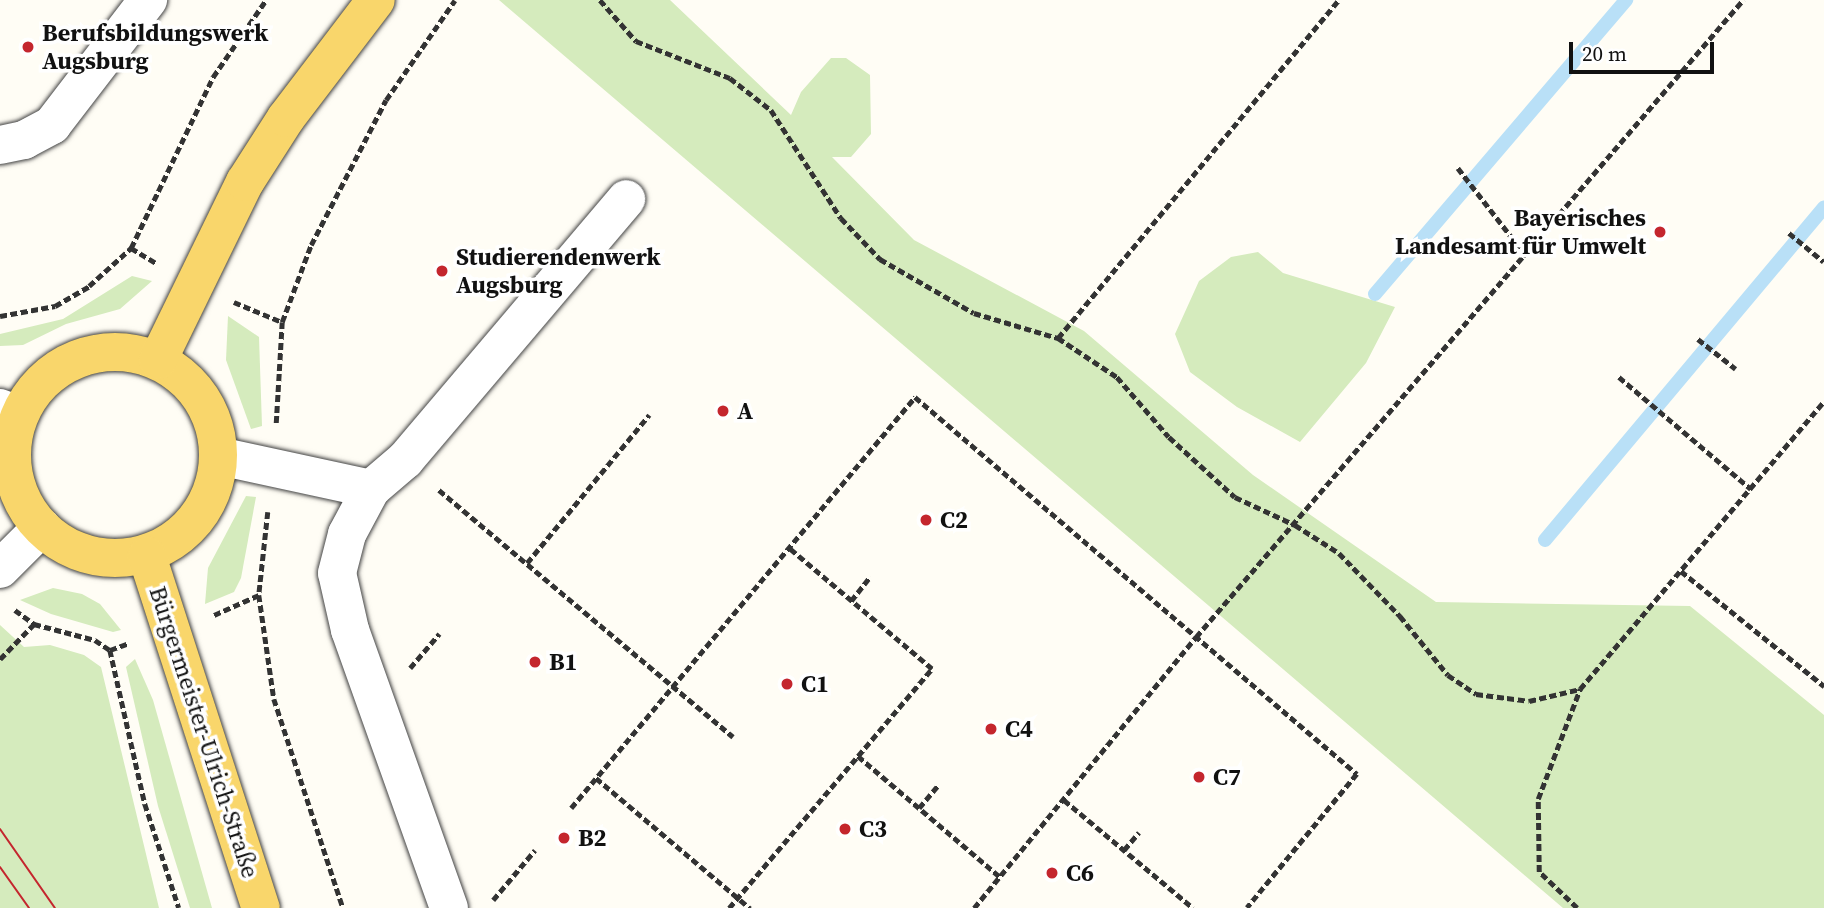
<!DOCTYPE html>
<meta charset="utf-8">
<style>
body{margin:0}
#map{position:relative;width:1824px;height:908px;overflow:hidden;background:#fffdf5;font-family:"Source Serif 4",serif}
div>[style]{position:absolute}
.green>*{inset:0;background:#d5ebbd}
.stream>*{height:14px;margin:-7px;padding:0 7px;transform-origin:7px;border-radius:7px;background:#b9e0f7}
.path>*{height:4.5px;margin-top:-2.25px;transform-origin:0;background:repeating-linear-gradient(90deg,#333 0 7px,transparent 0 10.5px)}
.roads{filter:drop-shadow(0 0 2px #444) drop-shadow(0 0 2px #444)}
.minor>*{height:38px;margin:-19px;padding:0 19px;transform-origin:19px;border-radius:19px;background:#fff}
.major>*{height:38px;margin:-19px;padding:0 19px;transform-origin:19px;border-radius:19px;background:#f9d66b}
.major>.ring{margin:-19px;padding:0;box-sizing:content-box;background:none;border:38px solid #f9d66b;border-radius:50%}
.tram>*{height:2px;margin:-1px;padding:0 1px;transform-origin:1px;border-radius:1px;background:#c4262e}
.dots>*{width:19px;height:19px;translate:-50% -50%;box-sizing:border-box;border:4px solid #fff;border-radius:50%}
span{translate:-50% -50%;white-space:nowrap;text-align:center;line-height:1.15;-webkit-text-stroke:7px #fff;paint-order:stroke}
.poi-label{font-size:24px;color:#111;font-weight:700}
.left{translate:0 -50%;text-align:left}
.right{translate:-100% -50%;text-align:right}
.street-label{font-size:24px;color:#111}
.scale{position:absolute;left:1569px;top:42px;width:145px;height:32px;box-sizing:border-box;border:4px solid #111;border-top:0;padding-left:9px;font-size:21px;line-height:24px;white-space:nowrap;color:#111;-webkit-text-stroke:5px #fff;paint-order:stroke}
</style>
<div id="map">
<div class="green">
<div style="clip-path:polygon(499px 0,670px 0,791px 115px,801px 92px,831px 58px,846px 58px,870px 75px,871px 134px,851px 157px,832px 157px,914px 240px,1084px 331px,1253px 475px,1436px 602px,1690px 606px,1824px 715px,1824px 908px,1563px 908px)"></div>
<div style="clip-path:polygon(1258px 252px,1283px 273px,1395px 307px,1366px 363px,1300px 442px,1237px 407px,1190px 372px,1175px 334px,1199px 281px,1231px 257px)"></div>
<div style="clip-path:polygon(132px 276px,152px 281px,120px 309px,66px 324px,23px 345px,0 346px,0 334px,63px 319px)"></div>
<div style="clip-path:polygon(228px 316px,259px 337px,262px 426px,251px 429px,226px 360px)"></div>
<div style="clip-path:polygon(246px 496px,256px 497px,241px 578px,234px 592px,205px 604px,208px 568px)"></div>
<div style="clip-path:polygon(53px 588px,82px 594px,100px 604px,121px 630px,113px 632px,51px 614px,20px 600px)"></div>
<div style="clip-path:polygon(0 625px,24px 647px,50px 645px,84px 655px,101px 667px,159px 908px,0 908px)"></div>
<div style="clip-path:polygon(135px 659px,153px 700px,212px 908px,190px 908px,158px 806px,126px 667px)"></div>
</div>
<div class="stream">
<div style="left:1375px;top:294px;width:387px;rotate:-49.5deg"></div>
<div style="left:1545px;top:540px;width:434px;rotate:-50deg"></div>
</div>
<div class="path">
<div style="left:600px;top:0;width:55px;rotate:48.7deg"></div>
<div style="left:636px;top:41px;width:101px;rotate:21.5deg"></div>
<div style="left:730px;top:78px;width:52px;rotate:38deg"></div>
<div style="left:771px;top:110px;width:129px;rotate:57.1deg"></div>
<div style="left:841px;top:218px;width:57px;rotate:46.4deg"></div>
<div style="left:880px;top:259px;width:108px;rotate:29.9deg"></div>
<div style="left:974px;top:313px;width:88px;rotate:16.6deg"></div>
<div style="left:1058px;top:338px;width:71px;rotate:33.5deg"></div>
<div style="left:1117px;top:377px;width:79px;rotate:49.1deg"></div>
<div style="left:1169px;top:437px;width:89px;rotate:42.3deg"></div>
<div style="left:1235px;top:497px;width:66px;rotate:25deg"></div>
<div style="left:1295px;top:525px;width:52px;rotate:32.5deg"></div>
<div style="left:1339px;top:553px;width:88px;rotate:45.9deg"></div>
<div style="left:1400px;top:616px;width:76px;rotate:50.9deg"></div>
<div style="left:1448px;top:675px;width:34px;rotate:34deg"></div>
<div style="left:1476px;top:694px;width:53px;rotate:7.5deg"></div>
<div style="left:1529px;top:701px;width:52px;rotate:-13.2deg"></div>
<div style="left:1580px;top:689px;width:377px;rotate:-49.7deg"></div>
<div style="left:1458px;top:168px;width:113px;rotate:52.2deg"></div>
<div style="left:1789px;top:233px;width:45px;rotate:39.6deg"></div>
<div style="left:131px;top:248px;width:31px;rotate:31deg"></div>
<div style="left:234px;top:302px;width:52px;rotate:22.6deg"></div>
<div style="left:0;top:316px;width:56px;rotate:-10.3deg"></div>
<div style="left:55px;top:306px;width:39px;rotate:-30deg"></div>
<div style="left:89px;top:286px;width:57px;rotate:-42.1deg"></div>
<div style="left:131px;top:248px;width:190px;rotate:-64.4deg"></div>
<div style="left:213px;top:77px;width:93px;rotate:-55.5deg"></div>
<div style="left:1058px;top:338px;width:440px;rotate:-50.3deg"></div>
<div style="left:1698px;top:339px;width:48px;rotate:38.3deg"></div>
<div style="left:1619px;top:377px;width:173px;rotate:40.3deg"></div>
<div style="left:276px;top:423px;width:101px;rotate:-86.6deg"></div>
<div style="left:282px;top:322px;width:82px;rotate:-69.4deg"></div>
<div style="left:311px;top:245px;width:163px;rotate:-62.7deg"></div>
<div style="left:386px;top:100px;width:121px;rotate:-55.4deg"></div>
<div style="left:439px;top:490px;width:384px;rotate:40deg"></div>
<div style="left:268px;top:512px;width:83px;rotate:96.2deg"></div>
<div style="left:259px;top:595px;width:105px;rotate:81.8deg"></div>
<div style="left:274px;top:699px;width:220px;rotate:71.7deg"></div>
<div style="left:527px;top:563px;width:192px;rotate:-50.5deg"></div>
<div style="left:1681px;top:571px;width:184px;rotate:38.8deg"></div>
<div style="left:851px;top:601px;width:31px;rotate:-52deg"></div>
<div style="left:15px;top:610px;width:24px;rotate:36deg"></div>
<div style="left:34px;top:624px;width:63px;rotate:14.7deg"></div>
<div style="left:95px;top:640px;width:18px;rotate:34deg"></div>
<div style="left:110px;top:650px;width:158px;rotate:77.2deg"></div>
<div style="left:145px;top:804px;width:109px;rotate:71.9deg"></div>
<div style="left:214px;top:615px;width:49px;rotate:-24deg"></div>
<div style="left:110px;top:650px;width:20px;rotate:-20deg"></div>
<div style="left:0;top:659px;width:49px;rotate:-45.8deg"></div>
<div style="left:410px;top:668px;width:45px;rotate:-49.5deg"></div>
<div style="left:858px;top:756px;width:187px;rotate:40.4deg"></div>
<div style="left:596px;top:778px;width:202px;rotate:40.2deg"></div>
<div style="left:1064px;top:800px;width:168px;rotate:39.9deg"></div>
<div style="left:571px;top:808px;width:536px;rotate:-50.07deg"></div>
<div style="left:915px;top:397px;width:581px;rotate:40.46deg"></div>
<div style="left:1357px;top:774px;width:173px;rotate:129.4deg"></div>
<div style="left:919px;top:808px;width:31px;rotate:-50deg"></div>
<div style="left:1124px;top:850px;width:23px;rotate:-50deg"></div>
<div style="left:493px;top:900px;width:65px;rotate:-50deg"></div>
<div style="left:729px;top:908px;width:314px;rotate:-49.7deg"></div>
<div style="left:932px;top:669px;width:187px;rotate:-139.8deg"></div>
<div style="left:974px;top:908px;width:350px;rotate:-50.7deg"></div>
<div style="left:1196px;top:637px;width:840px;rotate:-49.35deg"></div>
<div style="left:1577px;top:908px;width:52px;rotate:-136.5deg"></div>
<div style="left:1539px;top:872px;width:73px;rotate:-90.8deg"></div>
<div style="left:1538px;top:799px;width:118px;rotate:-69.1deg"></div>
</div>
<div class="roads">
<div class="minor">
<div style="left:0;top:145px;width:25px;rotate:-12deg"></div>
<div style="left:24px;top:140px;width:32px;rotate:-28deg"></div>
<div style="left:52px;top:125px;width:158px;rotate:-52.5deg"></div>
<div style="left:0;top:408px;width:20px;rotate:20deg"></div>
<div style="left:219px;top:456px;width:156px;rotate:12.2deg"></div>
<div style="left:0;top:569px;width:59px;rotate:-45deg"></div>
<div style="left:449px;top:908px;width:295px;rotate:-109.6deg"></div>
<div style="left:350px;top:630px;width:58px;rotate:-102.8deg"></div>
<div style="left:337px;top:573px;width:40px;rotate:-75.6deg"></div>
<div style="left:347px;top:534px;width:51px;rotate:-61.9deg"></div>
<div style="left:371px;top:489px;width:45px;rotate:-40.5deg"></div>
<div style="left:405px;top:460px;width:342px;rotate:-49.7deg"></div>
</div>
<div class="major">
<div class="ring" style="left:12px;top:352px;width:168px;height:168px"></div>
<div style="left:158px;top:360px;width:198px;rotate:-64deg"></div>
<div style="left:245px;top:182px;width:76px;rotate:-57.4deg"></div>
<div style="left:286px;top:118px;width:148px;rotate:-52.7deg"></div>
<div style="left:147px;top:556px;width:370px;rotate:72.1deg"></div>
</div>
</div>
<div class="tram">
<div style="left:0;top:829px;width:96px;rotate:55.2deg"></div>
<div style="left:0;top:867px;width:50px;rotate:54.7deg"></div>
</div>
<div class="dots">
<div style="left:28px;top:47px;background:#c4262e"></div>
<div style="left:1660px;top:232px;background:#c4262e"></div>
<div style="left:442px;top:271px;background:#c4262e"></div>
<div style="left:723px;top:411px;background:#c4262e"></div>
<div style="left:926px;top:520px;background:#c4262e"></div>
<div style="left:535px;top:662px;background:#c4262e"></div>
<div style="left:787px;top:684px;background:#c4262e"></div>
<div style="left:991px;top:729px;background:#c4262e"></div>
<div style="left:1199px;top:777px;background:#c4262e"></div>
<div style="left:845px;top:829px;background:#c4262e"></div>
<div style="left:564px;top:838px;background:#c4262e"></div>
<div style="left:1052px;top:873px;background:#c4262e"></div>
</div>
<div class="poi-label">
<span class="left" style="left:42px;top:47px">Berufsbildungswerk<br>Augsburg</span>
<span class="right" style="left:1646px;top:232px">Bayerisches<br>Landesamt für Umwelt</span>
<span class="left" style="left:456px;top:271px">Studierendenwerk<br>Augsburg</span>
<span class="left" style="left:737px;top:411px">A</span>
<span class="left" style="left:940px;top:520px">C2</span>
<span class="left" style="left:549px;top:662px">B1</span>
<span class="left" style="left:801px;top:684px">C1</span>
<span class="left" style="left:1005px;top:729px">C4</span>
<span class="left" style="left:1213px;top:777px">C7</span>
<span class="left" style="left:859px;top:829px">C3</span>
<span class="left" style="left:578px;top:838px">B2</span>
<span class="left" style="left:1066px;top:873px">C6</span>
</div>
<div class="street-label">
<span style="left:204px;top:732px;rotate:72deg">Bürgermeister-Ulrich-Straße</span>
</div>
<div class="scale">20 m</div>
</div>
